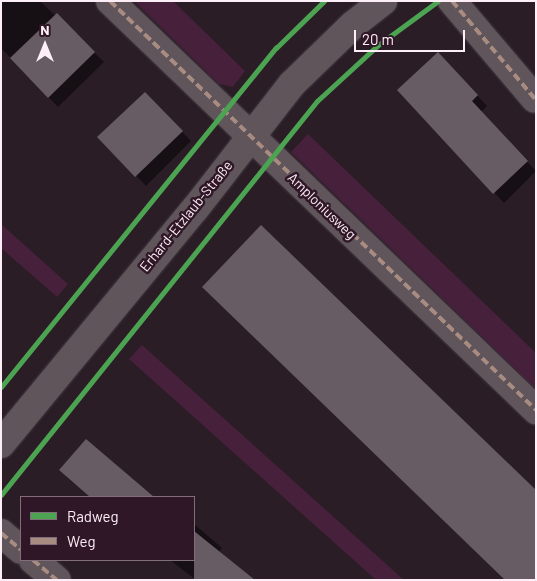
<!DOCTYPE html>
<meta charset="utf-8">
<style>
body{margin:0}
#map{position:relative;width:537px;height:581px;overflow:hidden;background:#2a1d26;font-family:Barlow,sans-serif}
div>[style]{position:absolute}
.green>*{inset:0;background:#47203b}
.shadow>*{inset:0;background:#0007}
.building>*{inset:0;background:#685c64}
.roads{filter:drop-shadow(0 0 1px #443a41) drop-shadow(0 0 1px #443a41)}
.minor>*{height:28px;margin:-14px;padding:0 14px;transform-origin:14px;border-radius:14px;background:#5f555b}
.tertiary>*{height:28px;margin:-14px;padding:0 14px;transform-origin:14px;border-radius:14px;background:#5f555b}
.quiet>*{height:4px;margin-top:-2px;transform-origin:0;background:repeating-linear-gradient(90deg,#a88b81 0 8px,transparent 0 12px)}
.cycleway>*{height:5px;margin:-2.5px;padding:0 2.5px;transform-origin:2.5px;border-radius:2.5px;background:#4ca352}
span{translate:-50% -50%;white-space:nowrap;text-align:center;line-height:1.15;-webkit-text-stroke:5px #301727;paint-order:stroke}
.street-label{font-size:14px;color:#fdeef7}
.frame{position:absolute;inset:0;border:2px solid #fdeef7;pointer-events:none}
.legend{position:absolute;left:20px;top:496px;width:175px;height:65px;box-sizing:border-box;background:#301727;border:1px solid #826d7a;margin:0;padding:6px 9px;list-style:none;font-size:15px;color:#fdeef7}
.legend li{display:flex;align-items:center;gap:10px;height:25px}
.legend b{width:25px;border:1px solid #826d7a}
.north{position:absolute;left:20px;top:20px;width:50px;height:50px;-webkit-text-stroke:4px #301727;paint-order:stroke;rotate:0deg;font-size:14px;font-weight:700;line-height:20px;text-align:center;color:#fdeef7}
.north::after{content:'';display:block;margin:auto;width:18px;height:22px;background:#fdeef7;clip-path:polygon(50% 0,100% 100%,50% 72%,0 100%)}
.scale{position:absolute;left:354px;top:30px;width:111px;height:22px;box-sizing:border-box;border:2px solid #fdeef7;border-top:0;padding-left:6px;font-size:15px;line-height:18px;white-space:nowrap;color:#fdeef7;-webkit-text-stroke:4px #301727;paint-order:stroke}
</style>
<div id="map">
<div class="green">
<div style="clip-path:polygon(134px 1px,173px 1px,245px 71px,233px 87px,219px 84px)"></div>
<div style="clip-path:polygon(308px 134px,536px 353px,536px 389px,291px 152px)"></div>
<div style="clip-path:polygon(1px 224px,68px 284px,57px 297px,1px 248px)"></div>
<div style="clip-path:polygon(142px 345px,404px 580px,376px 580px,129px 359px)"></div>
</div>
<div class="shadow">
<div style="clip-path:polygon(1px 1px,40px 1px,104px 62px,58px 107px,1px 48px)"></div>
<div style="clip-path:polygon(448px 64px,487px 106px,481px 112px,536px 171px,504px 203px,399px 90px)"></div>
<div style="clip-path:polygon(145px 93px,191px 141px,146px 186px,99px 137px)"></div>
<div style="clip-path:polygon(86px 440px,152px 497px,92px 497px,70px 480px,60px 470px)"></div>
<div style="clip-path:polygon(194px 524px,222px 548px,196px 580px,170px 560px,194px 560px)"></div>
</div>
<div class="building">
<div style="clip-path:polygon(57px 13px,95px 52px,48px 98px,10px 58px)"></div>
<div style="clip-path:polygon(438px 52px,478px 95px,472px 101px,528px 161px,493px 194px,397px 90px)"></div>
<div style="clip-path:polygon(145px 92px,183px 131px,135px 177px,97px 137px)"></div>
<div style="clip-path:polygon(261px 225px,536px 490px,536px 580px,505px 580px,202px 287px)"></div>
<div style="clip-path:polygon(86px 439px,154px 497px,90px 497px,59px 470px)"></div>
<div style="clip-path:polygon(194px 531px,255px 580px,194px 580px)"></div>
</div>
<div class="roads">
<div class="minor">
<div style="left:110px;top:1px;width:591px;rotate:43.83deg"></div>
<div style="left:452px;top:1px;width:128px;rotate:49.7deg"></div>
<div style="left:1px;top:533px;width:26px;rotate:40deg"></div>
<div style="left:33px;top:560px;width:31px;rotate:40deg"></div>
</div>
<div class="tertiary">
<div style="left:1px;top:444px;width:305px;rotate:-50.5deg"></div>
<div style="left:195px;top:209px;width:158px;rotate:-52.2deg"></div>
<div style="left:292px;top:84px;width:86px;rotate:-44.1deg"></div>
<div style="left:354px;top:24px;width:37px;rotate:-38deg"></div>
</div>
</div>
<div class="quiet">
<div style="left:110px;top:1px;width:591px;rotate:43.83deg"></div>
<div style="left:452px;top:1px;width:128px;rotate:49.7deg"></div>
<div style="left:1px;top:533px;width:26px;rotate:40deg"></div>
<div style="left:33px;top:560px;width:31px;rotate:40deg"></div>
</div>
<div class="cycleway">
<div style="left:1px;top:387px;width:437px;rotate:-51deg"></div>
<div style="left:276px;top:48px;width:67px;rotate:-44.4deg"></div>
<div style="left:1px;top:495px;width:505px;rotate:-51.27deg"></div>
<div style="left:317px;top:101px;width:83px;rotate:-42.6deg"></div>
<div style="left:378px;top:45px;width:74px;rotate:-36.3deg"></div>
</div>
<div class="street-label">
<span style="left:322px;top:206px;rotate:44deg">Amploniusweg</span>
<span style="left:186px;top:216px;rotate:-51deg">Erhard-Etzlaub-Straße</span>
</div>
<div class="frame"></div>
<ul class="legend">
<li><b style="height:6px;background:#4ca352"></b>Radweg</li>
<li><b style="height:6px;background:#a88b81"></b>Weg</li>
</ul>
<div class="north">N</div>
<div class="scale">20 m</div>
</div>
